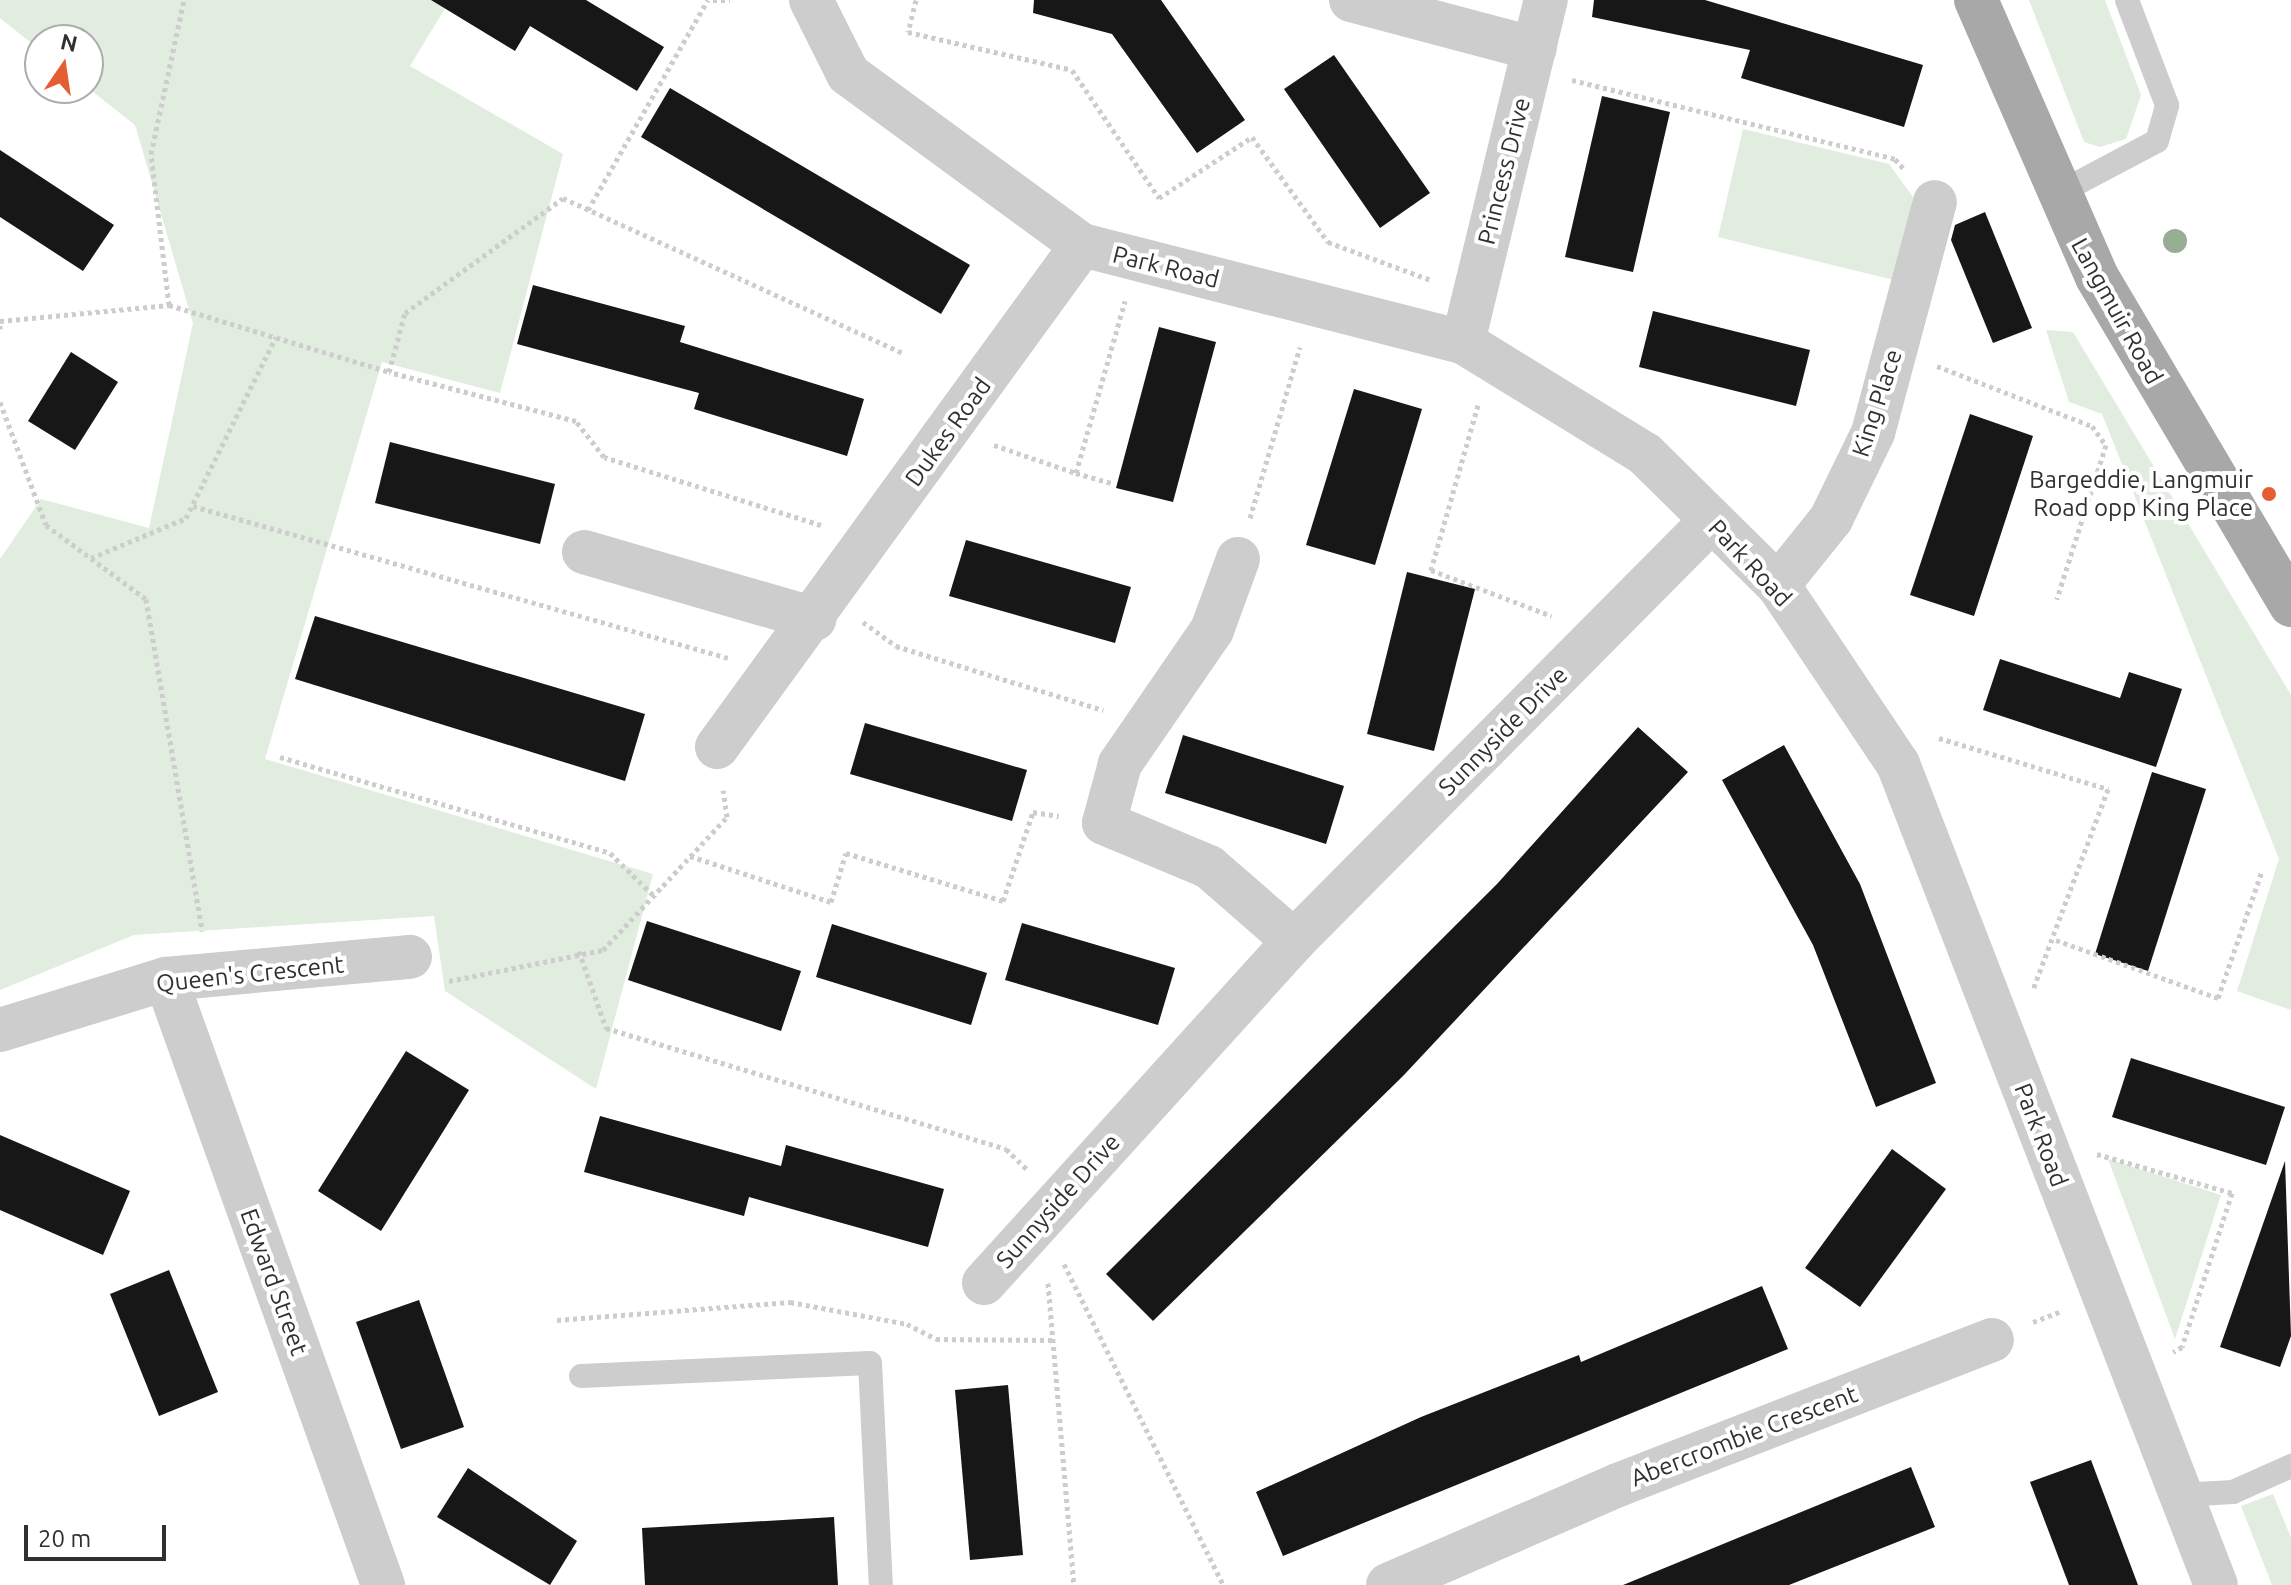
<!DOCTYPE html>
<style>
body{margin:0}
#map{position:relative;width:2291px;height:1585px;overflow:hidden;background:#fff;font-family:Ubuntu,sans-serif}
div>[style]{position:absolute}
.green>*{inset:0;background:#e1edde}
.building>*{inset:0;background:#171717}
.path>*{height:5px;margin-top:-2.5px;transform-origin:0;background:repeating-linear-gradient(90deg,#cdcdcd 0 4px,transparent 0 8px)}
.lane>*{height:24px;margin:-12px;padding:0 12px;transform-origin:12px;border-radius:12px;background:#cdcdcd}
.street>*{height:44px;margin:-22px;padding:0 22px;transform-origin:22px;border-radius:22px;background:#cdcdcd}
.primary>*{height:44px;margin:-22px;padding:0 22px;transform-origin:22px;border-radius:22px;background:#a8a8a8}
.trees>*{width:24px;height:24px;margin:-12px;border-radius:50%;background:#98ae94}
.dots>*{width:22px;height:22px;translate:-50% -50%;box-sizing:border-box;border:4px solid #fff;border-radius:50%}
span{translate:-50% -50%;white-space:nowrap;text-align:center;line-height:1.15;-webkit-text-stroke:8px #fff;paint-order:stroke}
.street-label{font-size:24px;color:#303030}
.poi-label{font-size:24px;color:#303030}
.right{translate:-100% -50%;text-align:right}
.north{position:absolute;left:24px;top:24px;width:80px;height:80px;box-sizing:border-box;background:#fff;border:2px solid #acacac;border-radius:50%;rotate:13deg;font-size:22px;font-weight:700;line-height:32px;text-align:center;color:#303030}
.north::after{content:'';display:block;margin:auto;width:28px;height:36px;background:#e55e33;clip-path:polygon(50% 0,100% 100%,50% 72%,0 100%)}
.scale{position:absolute;left:24px;top:1525px;width:142px;height:36px;box-sizing:border-box;border:4px solid #303030;border-top:0;padding-left:10px;font-size:24px;line-height:28px;white-space:nowrap;color:#303030;-webkit-text-stroke:6px #fff;paint-order:stroke}
</style>
<div id="map">
<div class="green">
<div style="clip-path:polygon(0 0,450px 0,410px 66px,563px 154px,500px 393px,382px 362px,265px 759px,653px 874px,596px 1089px,445px 991px,434px 916px,134px 935px,0 990px,0 559px,41px 499px,149px 528px,193px 323px,135px 125px,88px 88px,88px 40px,40px 40px,40px 50px,0 18px)"></div>
<div style="clip-path:polygon(2029px 0,2105px 0,2141px 95px,2126px 139px,2100px 147px,2084px 142px)"></div>
<div style="clip-path:polygon(1743px 129px,1889px 164px,1913px 197px,1898px 281px,1718px 237px)"></div>
<div style="clip-path:polygon(2046px 330px,2073px 332px,2291px 695px,2291px 1010px,2237px 991px,2279px 859px,2102px 414px,2069px 402px)"></div>
<div style="clip-path:polygon(2108px 1159px,2221px 1195px,2175px 1339px)"></div>
<div style="clip-path:polygon(2273px 1494px,2291px 1538px,2291px 1585px,2272px 1585px,2241px 1506px)"></div>
</div>
<div class="building">
<div style="clip-path:polygon(431px 0,586px 0,664px 47px,637px 91px,530px 26px,515px 51px)"></div>
<div style="clip-path:polygon(1034px 0,1161px 0,1245px 120px,1197px 153px,1112px 34px,1033px 13px)"></div>
<div style="clip-path:polygon(1594px 0,1705px 0,1923px 65px,1904px 127px,1741px 78px,1750px 50px,1592px 17px)"></div>
<div style="clip-path:polygon(1334px 55px,1430px 193px,1380px 228px,1284px 89px)"></div>
<div style="clip-path:polygon(670px 88px,970px 265px,941px 314px,641px 137px)"></div>
<div style="clip-path:polygon(1602px 96px,1670px 112px,1633px 272px,1565px 257px)"></div>
<div style="clip-path:polygon(0 150px,114px 225px,83px 271px,0 217px)"></div>
<div style="clip-path:polygon(1985px 212px,2032px 328px,1993px 343px,1951px 240px,1955px 225px)"></div>
<div style="clip-path:polygon(533px 285px,685px 326px,680px 342px,864px 399px,847px 456px,694px 409px,699px 393px,517px 344px)"></div>
<div style="clip-path:polygon(1653px 311px,1810px 350px,1796px 406px,1639px 367px)"></div>
<div style="clip-path:polygon(1159px 327px,1216px 342px,1173px 502px,1116px 488px)"></div>
<div style="clip-path:polygon(71px 352px,118px 382px,75px 450px,28px 421px)"></div>
<div style="clip-path:polygon(1354px 389px,1422px 409px,1375px 565px,1306px 545px)"></div>
<div style="clip-path:polygon(1970px 414px,2033px 436px,1974px 616px,1910px 595px)"></div>
<div style="clip-path:polygon(390px 442px,555px 484px,540px 544px,375px 503px)"></div>
<div style="clip-path:polygon(966px 540px,1131px 587px,1115px 643px,949px 596px)"></div>
<div style="clip-path:polygon(1407px 572px,1475px 589px,1434px 751px,1367px 734px)"></div>
<div style="clip-path:polygon(315px 616px,645px 714px,625px 781px,295px 679px)"></div>
<div style="clip-path:polygon(2000px 659px,2120px 698px,2129px 672px,2182px 689px,2156px 767px,1983px 710px)"></div>
<div style="clip-path:polygon(865px 723px,1027px 770px,1012px 821px,850px 774px)"></div>
<div style="clip-path:polygon(1638px 727px,1688px 772px,1403px 1076px,1153px 1321px,1106px 1274px,1497px 884px)"></div>
<div style="clip-path:polygon(1183px 735px,1344px 786px,1326px 844px,1165px 793px)"></div>
<div style="clip-path:polygon(1784px 745px,1860px 884px,1936px 1083px,1876px 1107px,1813px 945px,1722px 780px)"></div>
<div style="clip-path:polygon(2152px 772px,2206px 789px,2148px 971px,2095px 954px)"></div>
<div style="clip-path:polygon(647px 921px,801px 971px,781px 1031px,628px 980px)"></div>
<div style="clip-path:polygon(1022px 923px,1175px 968px,1158px 1025px,1005px 980px)"></div>
<div style="clip-path:polygon(832px 924px,987px 973px,971px 1025px,816px 977px)"></div>
<div style="clip-path:polygon(406px 1051px,469px 1090px,381px 1231px,318px 1191px)"></div>
<div style="clip-path:polygon(2131px 1058px,2285px 1107px,2266px 1165px,2112px 1117px)"></div>
<div style="clip-path:polygon(600px 1116px,781px 1166px,786px 1145px,944px 1189px,928px 1247px,749px 1197px,744px 1216px,584px 1172px)"></div>
<div style="clip-path:polygon(0 1135px,130px 1191px,103px 1255px,0 1210px)"></div>
<div style="clip-path:polygon(1892px 1149px,1946px 1189px,1860px 1307px,1805px 1268px)"></div>
<div style="clip-path:polygon(2285px 1161px,2291px 1336px,2280px 1367px,2220px 1347px)"></div>
<div style="clip-path:polygon(169px 1270px,218px 1392px,159px 1416px,110px 1294px)"></div>
<div style="clip-path:polygon(1762px 1286px,1788px 1349px,1283px 1556px,1256px 1492px,1421px 1417px,1579px 1355px,1581px 1362px)"></div>
<div style="clip-path:polygon(419px 1300px,464px 1427px,401px 1449px,356px 1322px)"></div>
<div style="clip-path:polygon(1008px 1385px,1023px 1555px,970px 1560px,955px 1390px)"></div>
<div style="clip-path:polygon(2091px 1460px,2138px 1585px,2069px 1585px,2030px 1482px)"></div>
<div style="clip-path:polygon(1911px 1467px,1935px 1527px,1789px 1585px,1623px 1585px)"></div>
<div style="clip-path:polygon(468px 1468px,577px 1541px,550px 1585px,437px 1517px)"></div>
<div style="clip-path:polygon(834px 1517px,838px 1585px,645px 1585px,642px 1528px)"></div>
</div>
<div class="path">
<div style="left:713px;top:0;width:17px"></div>
<div style="left:916px;top:0;width:33px;rotate:104deg"></div>
<div style="left:908px;top:32px;width:168px;rotate:13deg"></div>
<div style="left:1072px;top:70px;width:155px;rotate:55.8deg"></div>
<div style="left:1159px;top:198px;width:111px;rotate:-33.3deg"></div>
<div style="left:1252px;top:137px;width:130px;rotate:54.1deg"></div>
<div style="left:1328px;top:242px;width:110px;rotate:20.3deg"></div>
<div style="left:1572px;top:80px;width:333px;rotate:13.7deg"></div>
<div style="left:1895px;top:159px;width:13px;rotate:48deg"></div>
<div style="left:588px;top:210px;width:242px;rotate:-60.3deg"></div>
<div style="left:169px;top:305px;width:230px;rotate:16.9deg"></div>
<div style="left:0;top:329px;width:8px;rotate:-90deg"></div>
<div style="left:0;top:321px;width:170px;rotate:-5.4deg"></div>
<div style="left:169px;top:305px;width:152px;rotate:-96.8deg"></div>
<div style="left:151px;top:154px;width:157px;rotate:-77.9deg"></div>
<div style="left:1937px;top:366px;width:166px;rotate:21.2deg"></div>
<div style="left:2092px;top:426px;width:24px;rotate:54deg"></div>
<div style="left:2106px;top:445px;width:162px;rotate:107.7deg"></div>
<div style="left:0;top:402px;width:131px;rotate:69.5deg"></div>
<div style="left:46px;top:525px;width:124px;rotate:36.5deg"></div>
<div style="left:146px;top:599px;width:337px;rotate:80.4deg"></div>
<div style="left:1478px;top:405px;width:172px;rotate:105.9deg"></div>
<div style="left:1431px;top:570px;width:129px;rotate:20.8deg"></div>
<div style="left:994px;top:445px;width:87px;rotate:18.9deg"></div>
<div style="left:1076px;top:473px;width:179px;rotate:-74.1deg"></div>
<div style="left:1076px;top:473px;width:37px;rotate:16deg"></div>
<div style="left:193px;top:506px;width:556px;rotate:15.86deg"></div>
<div style="left:1250px;top:518px;width:178px;rotate:-73.7deg"></div>
<div style="left:821px;top:525px;width:227px;rotate:-162.6deg"></div>
<div style="left:604px;top:457px;width:46px;rotate:-127.9deg"></div>
<div style="left:576px;top:421px;width:193px;rotate:-165.3deg"></div>
<div style="left:389px;top:372px;width:61px;rotate:-74.8deg"></div>
<div style="left:405px;top:313px;width:195px;rotate:-36deg"></div>
<div style="left:563px;top:198px;width:376px;rotate:24.5deg"></div>
<div style="left:91px;top:558px;width:103px;rotate:-22.8deg"></div>
<div style="left:186px;top:518px;width:202px;rotate:-63.6deg"></div>
<div style="left:863px;top:622px;width:41px;rotate:36deg"></div>
<div style="left:896px;top:646px;width:217px;rotate:17.2deg"></div>
<div style="left:1939px;top:738px;width:177px;rotate:16.8deg"></div>
<div style="left:2108px;top:789px;width:215px;rotate:110.5deg"></div>
<div style="left:280px;top:757px;width:344px;rotate:16.2deg"></div>
<div style="left:610px;top:853px;width:62px;rotate:44.3deg"></div>
<div style="left:690px;top:856px;width:148px;rotate:18.1deg"></div>
<div style="left:831px;top:902px;width:51px;rotate:-73deg"></div>
<div style="left:846px;top:853px;width:164px;rotate:17deg"></div>
<div style="left:1003px;top:901px;width:94px;rotate:-71.4deg"></div>
<div style="left:1033px;top:812px;width:26px;rotate:9deg"></div>
<div style="left:2056px;top:940px;width:172px;rotate:19.7deg"></div>
<div style="left:2218px;top:998px;width:134px;rotate:-70.9deg"></div>
<div style="left:579px;top:951px;width:82px;rotate:70.7deg"></div>
<div style="left:606px;top:1028px;width:418px;rotate:16.8deg"></div>
<div style="left:1006px;top:1149px;width:29px;rotate:44deg"></div>
<div style="left:449px;top:981px;width:157px;rotate:-11.4deg"></div>
<div style="left:603px;top:950px;width:182px;rotate:-47deg"></div>
<div style="left:727px;top:817px;width:27px;rotate:-98deg"></div>
<div style="left:2097px;top:1154px;width:141px;rotate:16.1deg"></div>
<div style="left:2232px;top:1193px;width:162px;rotate:108deg"></div>
<div style="left:2182px;top:1347px;width:10px;rotate:151deg"></div>
<div style="left:1064px;top:1264px;width:358px;rotate:63.6deg"></div>
<div style="left:1048px;top:1283px;width:303px;rotate:85.1deg"></div>
<div style="left:557px;top:1320px;width:234px;rotate:-4.4deg"></div>
<div style="left:790px;top:1302px;width:119px;rotate:10.6deg"></div>
<div style="left:907px;top:1324px;width:33px;rotate:27deg"></div>
<div style="left:936px;top:1339px;width:117px;rotate:0.5deg"></div>
<div style="left:2033px;top:1322px;width:30px;rotate:-21deg"></div>
</div>
<div class="lane">
<div style="left:2055px;top:195px;width:115px;rotate:-27.9deg"></div>
<div style="left:2157px;top:141px;width:37px;rotate:-74deg"></div>
<div style="left:2167px;top:105px;width:112px;rotate:-110.9deg"></div>
<div style="left:581px;top:1376px;width:289px;rotate:-2.6deg"></div>
<div style="left:870px;top:1363px;width:222px;rotate:87.2deg"></div>
<div style="left:2180px;top:1495px;width:53px;rotate:-3.2deg"></div>
<div style="left:2233px;top:1492px;width:64px;rotate:-24.1deg"></div>
</div>
<div class="street">
<div style="left:811px;top:0;width:83px;rotate:63.4deg"></div>
<div style="left:848px;top:74px;width:290px;rotate:36.2deg"></div>
<div style="left:1082px;top:245px;width:393px;rotate:14.3deg"></div>
<div style="left:1463px;top:342px;width:214px;rotate:31.6deg"></div>
<div style="left:1645px;top:454px;width:187px;rotate:44.6deg"></div>
<div style="left:1778px;top:585px;width:216px;rotate:56.2deg"></div>
<div style="left:1898px;top:764px;width:880px;rotate:68.83deg"></div>
<div style="left:1351px;top:0;width:190px;rotate:14.9deg"></div>
<div style="left:1463px;top:342px;width:352px;rotate:-76.4deg"></div>
<div style="left:584px;top:552px;width:240px;rotate:16.2deg"></div>
<div style="left:1238px;top:559px;width:76px;rotate:110.1deg"></div>
<div style="left:1212px;top:630px;width:163px;rotate:124.5deg"></div>
<div style="left:1120px;top:764px;width:61px;rotate:105.2deg"></div>
<div style="left:1104px;top:823px;width:114px;rotate:22.7deg"></div>
<div style="left:1209px;top:867px;width:113px;rotate:41deg"></div>
<div style="left:1778px;top:585px;width:85px;rotate:-51.2deg"></div>
<div style="left:1831px;top:519px;width:96px;rotate:-64deg"></div>
<div style="left:1873px;top:433px;width:239px;rotate:-75deg"></div>
<div style="left:717px;top:747px;width:621px;rotate:-53.98deg"></div>
<div style="left:166px;top:979px;width:644px;rotate:70.3deg"></div>
<div style="left:0;top:1030px;width:174px;rotate:-17.1deg"></div>
<div style="left:166px;top:979px;width:245px;rotate:-5.2deg"></div>
<div style="left:984px;top:1283px;width:462px;rotate:-47.8deg"></div>
<div style="left:1294px;top:941px;width:592px;rotate:-45.21deg"></div>
<div style="left:1388px;top:1585px;width:251px;rotate:-23.5deg"></div>
<div style="left:1618px;top:1485px;width:401px;rotate:-21.2deg"></div>
</div>
<div class="primary">
<div style="left:1976px;top:0;width:302px;rotate:66.4deg"></div>
<div style="left:2097px;top:277px;width:381px;rotate:59.4deg"></div>
</div>
<div class="trees">
<div style="left:2175px;top:241px"></div>
</div>
<div class="dots">
<div style="left:2269px;top:494px;background:#e55e33"></div>
</div>
<div class="street-label">
<span style="left:1504px;top:171px;rotate:-76deg">Princess Drive</span>
<span style="left:1166px;top:267px;rotate:14deg">Park Road</span>
<span style="left:2117px;top:311px;rotate:61deg">Langmuir Road</span>
<span style="left:1877px;top:403px;rotate:-72deg">King Place</span>
<span style="left:948px;top:432px;rotate:-54deg">Dukes Road</span>
<span style="left:1750px;top:563px;rotate:47deg">Park Road</span>
<span style="left:1503px;top:731px;rotate:-45deg">Sunnyside Drive</span>
<span style="left:250px;top:974px;rotate:-6deg">Queen's Crescent</span>
<span style="left:2041px;top:1135px;rotate:69deg">Park Road</span>
<span style="left:1058px;top:1201px;rotate:-48deg">Sunnyside Drive</span>
<span style="left:274px;top:1282px;rotate:70deg">Edward Street</span>
<span style="left:1744px;top:1436px;rotate:-21deg">Abercrombie Crescent</span>
</div>
<div class="poi-label">
<span class="right" style="left:2253px;top:494px">Bargeddie, Langmuir<br>Road opp King Place</span>
</div>
<div class="north">N</div>
<div class="scale">20 m</div>
</div>
